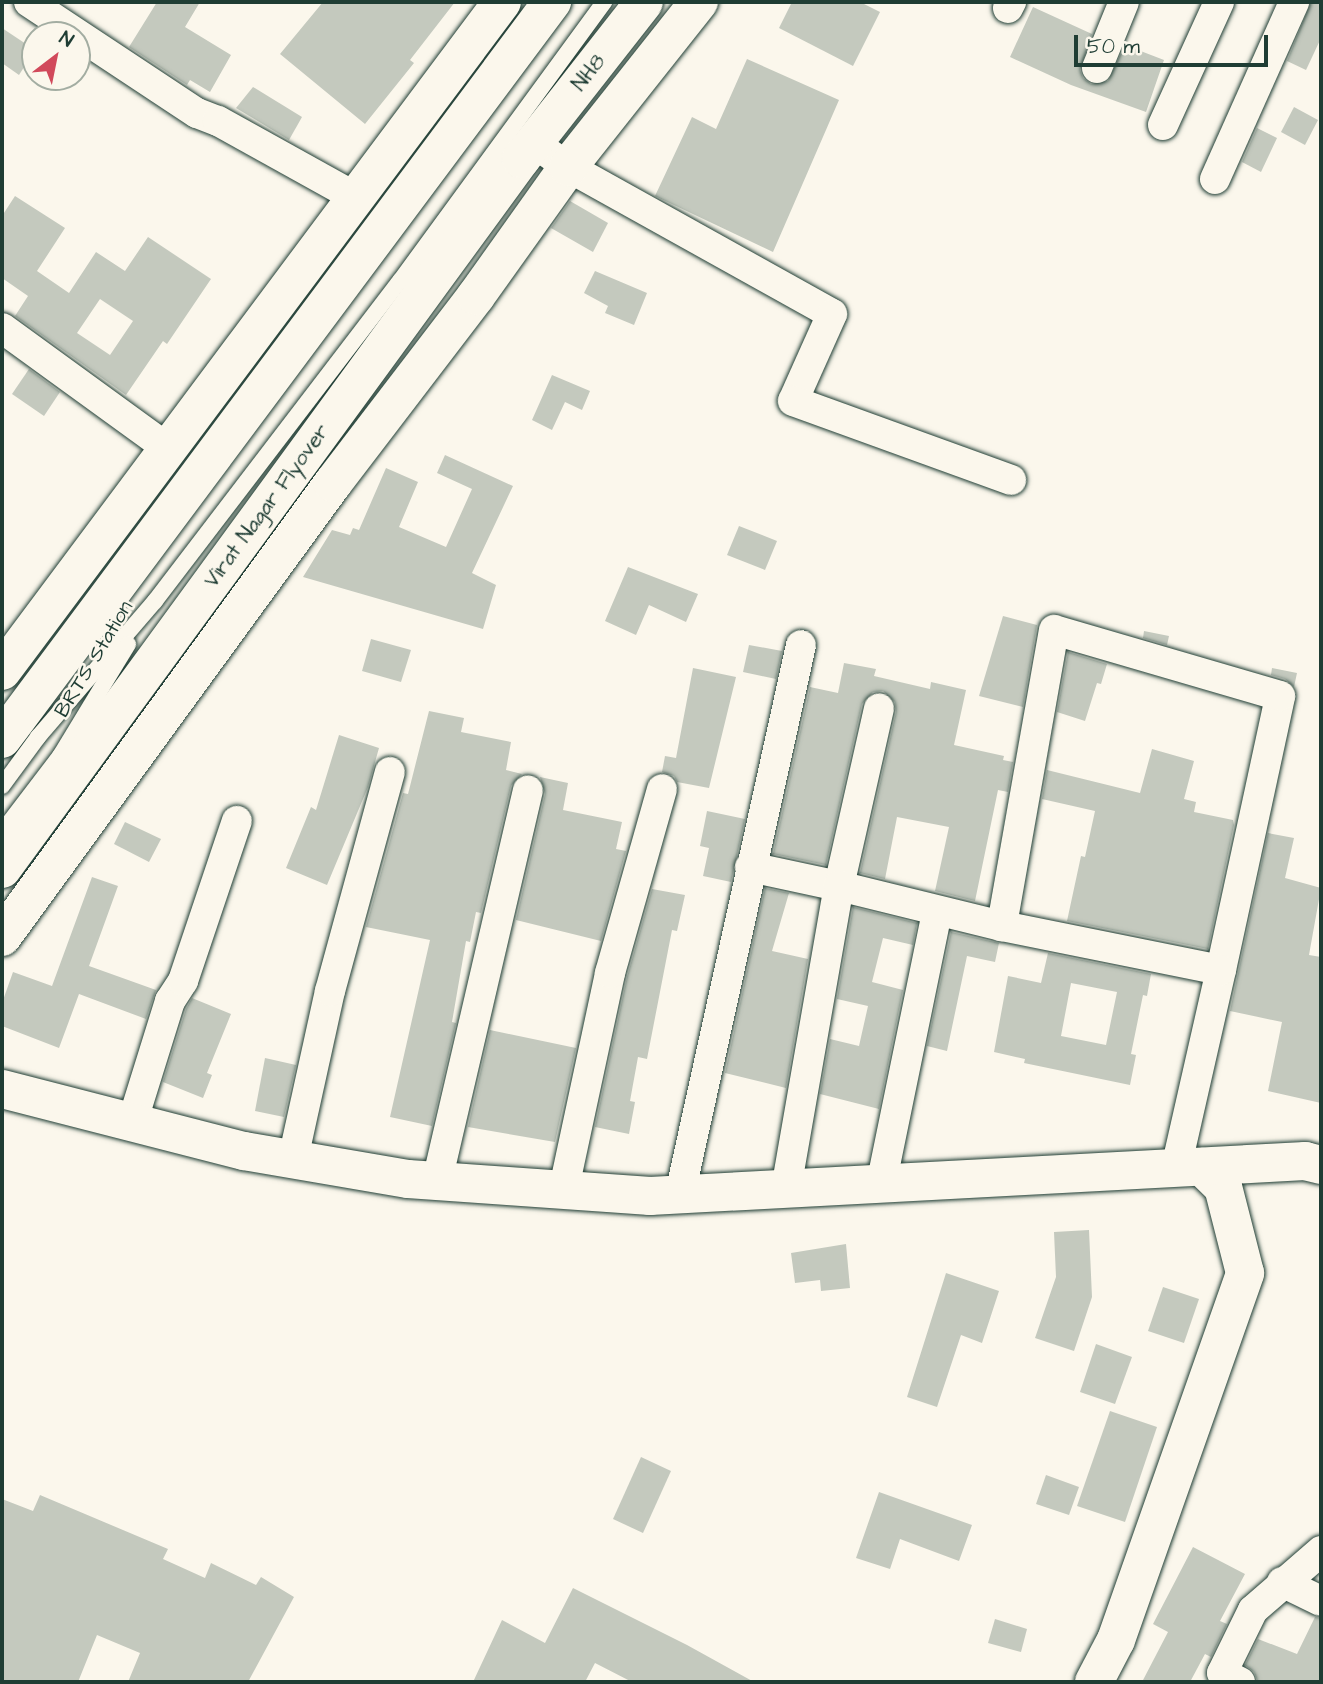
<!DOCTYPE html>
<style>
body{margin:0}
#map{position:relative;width:1323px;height:1684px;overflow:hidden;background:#fbf7ec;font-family:"Architects Daughter",sans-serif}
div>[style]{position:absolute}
.building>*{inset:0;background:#c4c9be}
.roads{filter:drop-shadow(0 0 2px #1f3d34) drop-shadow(0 0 2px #1f3d34)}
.service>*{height:16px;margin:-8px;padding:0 8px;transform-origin:8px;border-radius:8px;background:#fbf7ec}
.minor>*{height:30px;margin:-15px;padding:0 15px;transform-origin:15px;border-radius:15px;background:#fbf7ec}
.tertiary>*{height:38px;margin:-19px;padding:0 19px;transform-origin:19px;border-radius:19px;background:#fbf7ec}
.secondary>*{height:38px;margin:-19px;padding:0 19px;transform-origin:19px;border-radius:19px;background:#fbf7ec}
.primary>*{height:38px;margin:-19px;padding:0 19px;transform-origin:19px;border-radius:19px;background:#fbf7ec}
span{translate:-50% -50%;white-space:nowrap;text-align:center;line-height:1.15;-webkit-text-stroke:5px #fbf7ec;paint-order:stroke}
.street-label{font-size:21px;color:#1f3d34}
.frame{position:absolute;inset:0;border:4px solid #1f3d34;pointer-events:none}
.north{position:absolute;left:21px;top:21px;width:70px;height:70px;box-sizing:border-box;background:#fbf7ec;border:2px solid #a3ada2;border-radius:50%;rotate:32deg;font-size:19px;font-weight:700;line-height:28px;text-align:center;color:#1f3d34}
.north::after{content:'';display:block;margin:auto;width:24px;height:32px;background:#d1495b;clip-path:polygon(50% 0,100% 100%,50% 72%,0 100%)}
.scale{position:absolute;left:1074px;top:35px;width:194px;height:32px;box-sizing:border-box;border:4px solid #1f3d34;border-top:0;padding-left:9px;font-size:21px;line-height:24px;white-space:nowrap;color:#1f3d34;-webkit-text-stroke:5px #fbf7ec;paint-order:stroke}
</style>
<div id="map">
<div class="building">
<div style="clip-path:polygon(157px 2px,200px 2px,185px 27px,231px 55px,210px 92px,190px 80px,187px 85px,129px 47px)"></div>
<div style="clip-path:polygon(323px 2px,455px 2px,410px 60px,414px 63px,365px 124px,280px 54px)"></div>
<div style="clip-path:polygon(792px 2px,860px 2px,880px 12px,853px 66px,779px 28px)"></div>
<div style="clip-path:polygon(1311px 2px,1321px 2px,1321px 38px,1306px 70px,1287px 61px)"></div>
<div style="clip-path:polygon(1033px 7px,1092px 34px,1080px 70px,1083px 78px,1091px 84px,1108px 81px,1125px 45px,1164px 60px,1146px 112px,1071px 85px,1010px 57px)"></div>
<div style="clip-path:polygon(2px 28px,35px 50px,19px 75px,2px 63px)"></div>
<div style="clip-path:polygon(747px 59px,839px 100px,773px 252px,655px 196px,692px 117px,716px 129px)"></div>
<div style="clip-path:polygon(253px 87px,302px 117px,289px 140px,236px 108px)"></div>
<div style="clip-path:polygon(1294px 107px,1318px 120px,1305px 145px,1281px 132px)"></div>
<div style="clip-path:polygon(1257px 128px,1277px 138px,1261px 172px,1242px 162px)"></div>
<div style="clip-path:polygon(evenodd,15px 196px,65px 228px,37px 271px,69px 293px,96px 252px,125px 271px,148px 237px,211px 279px,167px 344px,163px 341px,126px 395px,15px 316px,28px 296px,2px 278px,2px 216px,15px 196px,100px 299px,133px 321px,110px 355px,77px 333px,100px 299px)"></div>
<div style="clip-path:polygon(570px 201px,608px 223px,593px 252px,551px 228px)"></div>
<div style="clip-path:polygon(595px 271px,647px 293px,634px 325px,605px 313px,608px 306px,584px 293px)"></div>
<div style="clip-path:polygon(29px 369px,60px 392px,44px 416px,12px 394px)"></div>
<div style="clip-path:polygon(552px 375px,590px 391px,582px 410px,565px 402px,552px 430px,532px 420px)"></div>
<div style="clip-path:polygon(445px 455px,513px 486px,472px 573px,496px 585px,483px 629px,303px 577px,332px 530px,350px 535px,353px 528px,359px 530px,386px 468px,418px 482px,399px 527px,446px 547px,472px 489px,437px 473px)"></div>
<div style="clip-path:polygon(739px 526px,777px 541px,765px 570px,727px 555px)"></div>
<div style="clip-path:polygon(628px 567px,698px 594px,686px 622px,649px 605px,636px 635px,605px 621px)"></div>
<div style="clip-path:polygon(1003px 616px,1037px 625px,1023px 707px,979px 696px)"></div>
<div style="clip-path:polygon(1144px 631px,1169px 636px,1167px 645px,1143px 638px)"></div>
<div style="clip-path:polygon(371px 639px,411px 650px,401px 682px,362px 671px)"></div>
<div style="clip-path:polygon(749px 645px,782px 651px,776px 679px,743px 672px)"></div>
<div style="clip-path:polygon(1068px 652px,1107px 664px,1101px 684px,1097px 683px,1085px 721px,1057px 712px)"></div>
<div style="clip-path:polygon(844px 663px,876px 669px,874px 676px,930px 689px,931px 682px,966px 690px,954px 745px,1004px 756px,1003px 760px,1013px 762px,1008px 792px,998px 790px,975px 901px,935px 891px,949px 827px,897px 817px,885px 879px,860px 873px,896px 712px,895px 702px,883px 691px,873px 692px,862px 704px,826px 865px,773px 854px,810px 687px,838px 693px)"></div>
<div style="clip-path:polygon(693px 668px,736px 677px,709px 788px,677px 782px,674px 776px,662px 772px,665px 756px,676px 758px)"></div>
<div style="clip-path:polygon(1272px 668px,1297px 673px,1294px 687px,1285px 679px,1271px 675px)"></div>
<div style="clip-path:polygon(429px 711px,464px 718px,461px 732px,511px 742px,506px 770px,522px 774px,511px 786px,481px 913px,476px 912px,470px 942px,466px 941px,452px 1022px,456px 1023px,432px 1126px,390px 1117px,430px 940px,366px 927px,403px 793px,408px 794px)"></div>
<div style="clip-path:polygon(339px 735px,379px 748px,368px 787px,327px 885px,286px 868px,311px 807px,316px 810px)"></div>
<div style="clip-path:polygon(1152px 749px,1194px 761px,1184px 799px,1196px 802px,1194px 812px,1233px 820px,1234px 825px,1208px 949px,1067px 921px,1081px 856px,1085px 857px,1095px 811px,1042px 799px,1047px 770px,1140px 793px)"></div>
<div style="clip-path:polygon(540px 777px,568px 783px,563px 810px,622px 822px,616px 849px,626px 851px,601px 941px,516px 920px,545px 794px)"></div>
<div style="clip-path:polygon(707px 811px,745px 819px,731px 882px,703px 876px,709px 848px,700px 846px)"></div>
<div style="clip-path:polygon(125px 822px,161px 839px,149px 862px,114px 844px)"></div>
<div style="clip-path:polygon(1268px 833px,1294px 838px,1285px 878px,1321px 888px,1309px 955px,1321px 957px,1321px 1103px,1268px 1091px,1282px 1022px,1230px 1011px)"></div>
<div style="clip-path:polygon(92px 877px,118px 886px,89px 966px,156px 990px,146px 1019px,79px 994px,59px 1048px,2px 1026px,2px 1003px,13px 972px,52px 986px)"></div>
<div style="clip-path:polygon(765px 888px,789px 893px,772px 951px,808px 959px,786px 1088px,725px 1073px)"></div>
<div style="clip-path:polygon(652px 889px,685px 895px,677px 931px,672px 930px,647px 1059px,638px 1057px,630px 1101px,635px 1102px,629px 1134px,595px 1127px,627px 977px)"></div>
<div style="clip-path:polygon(853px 907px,917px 923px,913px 945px,883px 938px,872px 982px,903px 990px,879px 1109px,820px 1094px,830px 1039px,859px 1046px,868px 1006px,837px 999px)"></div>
<div style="clip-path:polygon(951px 932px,999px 943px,995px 962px,967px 956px,947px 1051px,927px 1046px)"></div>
<div style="clip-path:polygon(evenodd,1048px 953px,1151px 974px,1147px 996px,1143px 995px,1131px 1054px,1136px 1055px,1130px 1085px,1024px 1063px,1025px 1059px,994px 1052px,1008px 976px,1041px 983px,1048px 953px,1071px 983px,1117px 992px,1106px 1045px,1061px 1036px,1071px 983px)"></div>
<div style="clip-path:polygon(192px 998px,231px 1014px,207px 1073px,212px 1075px,203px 1098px,163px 1082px,186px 1009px)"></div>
<div style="clip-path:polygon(490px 1030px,576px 1048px,555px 1142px,468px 1127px)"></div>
<div style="clip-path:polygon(265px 1058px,296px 1065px,284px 1117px,255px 1111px)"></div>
<div style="clip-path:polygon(1089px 1230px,1092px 1297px,1074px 1351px,1035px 1338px,1056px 1277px,1054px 1232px)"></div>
<div style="clip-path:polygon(846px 1244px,850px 1288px,821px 1291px,820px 1280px,795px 1283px,791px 1253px)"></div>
<div style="clip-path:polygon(946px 1273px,999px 1291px,982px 1343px,961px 1335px,937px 1407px,907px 1397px)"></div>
<div style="clip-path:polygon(1163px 1287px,1199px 1299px,1184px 1343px,1148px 1331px)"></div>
<div style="clip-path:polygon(1096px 1344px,1132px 1357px,1115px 1404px,1080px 1392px)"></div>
<div style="clip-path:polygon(1110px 1411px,1157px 1427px,1125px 1522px,1077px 1506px)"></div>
<div style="clip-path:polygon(641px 1457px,671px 1471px,643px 1533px,613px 1519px)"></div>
<div style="clip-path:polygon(1046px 1475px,1079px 1487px,1069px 1515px,1036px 1504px)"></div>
<div style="clip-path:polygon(879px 1492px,972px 1525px,959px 1561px,900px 1539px,890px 1569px,856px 1558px)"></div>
<div style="clip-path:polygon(40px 1495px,168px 1549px,163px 1559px,205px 1578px,211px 1563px,256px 1585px,261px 1577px,294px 1597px,248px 1682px,128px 1682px,140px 1653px,97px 1635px,78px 1682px,2px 1682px,2px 1499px,33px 1511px)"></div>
<div style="clip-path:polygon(1193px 1547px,1245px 1574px,1220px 1621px,1227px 1624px,1211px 1657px,1205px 1654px,1190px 1682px,1142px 1682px,1168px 1632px,1153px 1624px)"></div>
<div style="clip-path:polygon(573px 1588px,687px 1645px,754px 1682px,632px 1682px,595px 1663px,585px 1682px,473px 1682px,502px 1620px,545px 1643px)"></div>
<div style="clip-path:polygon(1315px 1617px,1321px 1618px,1321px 1682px,1257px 1680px,1254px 1672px,1245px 1665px,1258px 1639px,1297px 1654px)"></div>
<div style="clip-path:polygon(995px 1619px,1027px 1629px,1021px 1652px,988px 1643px)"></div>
</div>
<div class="roads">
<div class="service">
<div style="left:2px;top:786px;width:61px;rotate:-53.7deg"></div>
<div style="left:38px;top:737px;width:179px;rotate:-49.3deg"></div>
<div style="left:155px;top:601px;width:403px;rotate:-52.6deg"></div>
<div style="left:400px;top:281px;width:346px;rotate:-53.8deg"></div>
<div style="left:2px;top:832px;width:96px;rotate:-52.7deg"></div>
<div style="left:60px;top:756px;width:131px;rotate:-58.7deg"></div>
</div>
<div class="minor">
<div style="left:29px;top:2px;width:201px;rotate:33.5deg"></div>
<div style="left:197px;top:113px;width:22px;rotate:21deg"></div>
<div style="left:218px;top:121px;width:157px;rotate:29deg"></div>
<div style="left:1008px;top:8px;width:7px;rotate:-63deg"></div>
<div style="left:1097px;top:68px;width:71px;rotate:-67.8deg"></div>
<div style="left:1163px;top:125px;width:135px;rotate:-65.5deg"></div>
<div style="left:534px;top:143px;width:42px;rotate:35.2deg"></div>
<div style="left:568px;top:167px;width:302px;rotate:29.1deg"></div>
<div style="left:832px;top:314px;width:95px;rotate:114.1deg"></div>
<div style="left:793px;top:401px;width:232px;rotate:19.9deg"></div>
<div style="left:1215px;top:179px;width:194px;rotate:-65.9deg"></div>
<div style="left:2px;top:328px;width:204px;rotate:36deg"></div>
<div style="left:750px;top:867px;width:91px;rotate:12.1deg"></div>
<div style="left:839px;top:886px;width:182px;rotate:-77.3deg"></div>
<div style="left:132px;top:1123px;width:128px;rotate:-72.7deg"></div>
<div style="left:170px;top:1001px;width:24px;rotate:-57deg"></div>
<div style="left:183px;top:981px;width:169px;rotate:-71.4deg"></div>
<div style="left:293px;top:1159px;width:172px;rotate:-77.6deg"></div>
<div style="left:330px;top:991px;width:227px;rotate:-74.7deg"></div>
<div style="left:1176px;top:1168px;width:203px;rotate:-77.2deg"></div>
<div style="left:1221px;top:970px;width:280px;rotate:-77.8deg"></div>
<div style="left:1280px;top:696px;width:235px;rotate:-163.7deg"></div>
<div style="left:1054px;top:630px;width:301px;rotate:100deg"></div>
<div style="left:1002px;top:926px;width:223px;rotate:11.4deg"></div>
<div style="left:437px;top:1181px;width:401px;rotate:-76.9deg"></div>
<div style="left:881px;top:1185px;width:278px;rotate:-78.4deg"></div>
<div style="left:564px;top:1188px;width:220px;rotate:-77.9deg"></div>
<div style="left:610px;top:973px;width:191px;rotate:-74.2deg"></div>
<div style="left:786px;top:1189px;width:308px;rotate:-80.1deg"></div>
<div style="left:839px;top:886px;width:168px;rotate:13.8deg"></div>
<div style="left:680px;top:1194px;width:562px;rotate:-77.57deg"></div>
<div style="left:1282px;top:1582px;width:43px;rotate:26deg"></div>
<div style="left:1240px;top:1682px;width:20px;rotate:-153deg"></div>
<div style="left:1222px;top:1673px;width:70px;rotate:-63.8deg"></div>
<div style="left:1253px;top:1610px;width:90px;rotate:-40.9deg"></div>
</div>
<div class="tertiary">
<div style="left:2px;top:671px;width:835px;rotate:-53.23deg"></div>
<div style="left:2px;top:937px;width:562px;rotate:-53.91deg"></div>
<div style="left:333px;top:483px;width:235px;rotate:-52.6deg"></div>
<div style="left:476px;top:296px;width:158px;rotate:-54.5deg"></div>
<div style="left:568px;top:167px;width:211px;rotate:-51.6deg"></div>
<div style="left:1094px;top:1682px;width:47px;rotate:-62.4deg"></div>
<div style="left:1116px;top:1640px;width:389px;rotate:-70.6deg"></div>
<div style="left:1245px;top:1273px;width:89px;rotate:-104.3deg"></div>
<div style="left:1223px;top:1187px;width:29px;rotate:-136deg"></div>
</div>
<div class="secondary">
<div style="left:2px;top:1089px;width:250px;rotate:14.4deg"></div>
<div style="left:244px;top:1151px;width:166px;rotate:9.7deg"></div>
<div style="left:408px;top:1179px;width:243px;rotate:4deg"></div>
<div style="left:650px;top:1196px;width:656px;rotate:-3.06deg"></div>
<div style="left:1305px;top:1161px;width:16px;rotate:14deg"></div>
</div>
<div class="primary">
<div style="left:2px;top:739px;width:920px;rotate:-53.27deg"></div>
<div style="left:2px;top:869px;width:879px;rotate:-53.83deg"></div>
<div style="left:521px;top:159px;width:199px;rotate:-51.9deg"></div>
</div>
</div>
<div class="street-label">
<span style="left:589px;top:73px;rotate:-52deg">NH8</span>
<span style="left:267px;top:506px;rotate:-54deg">Virat Nagar Flyover</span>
<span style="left:94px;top:659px;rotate:-59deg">BRTS Station</span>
</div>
<div class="frame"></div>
<div class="north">N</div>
<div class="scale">50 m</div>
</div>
